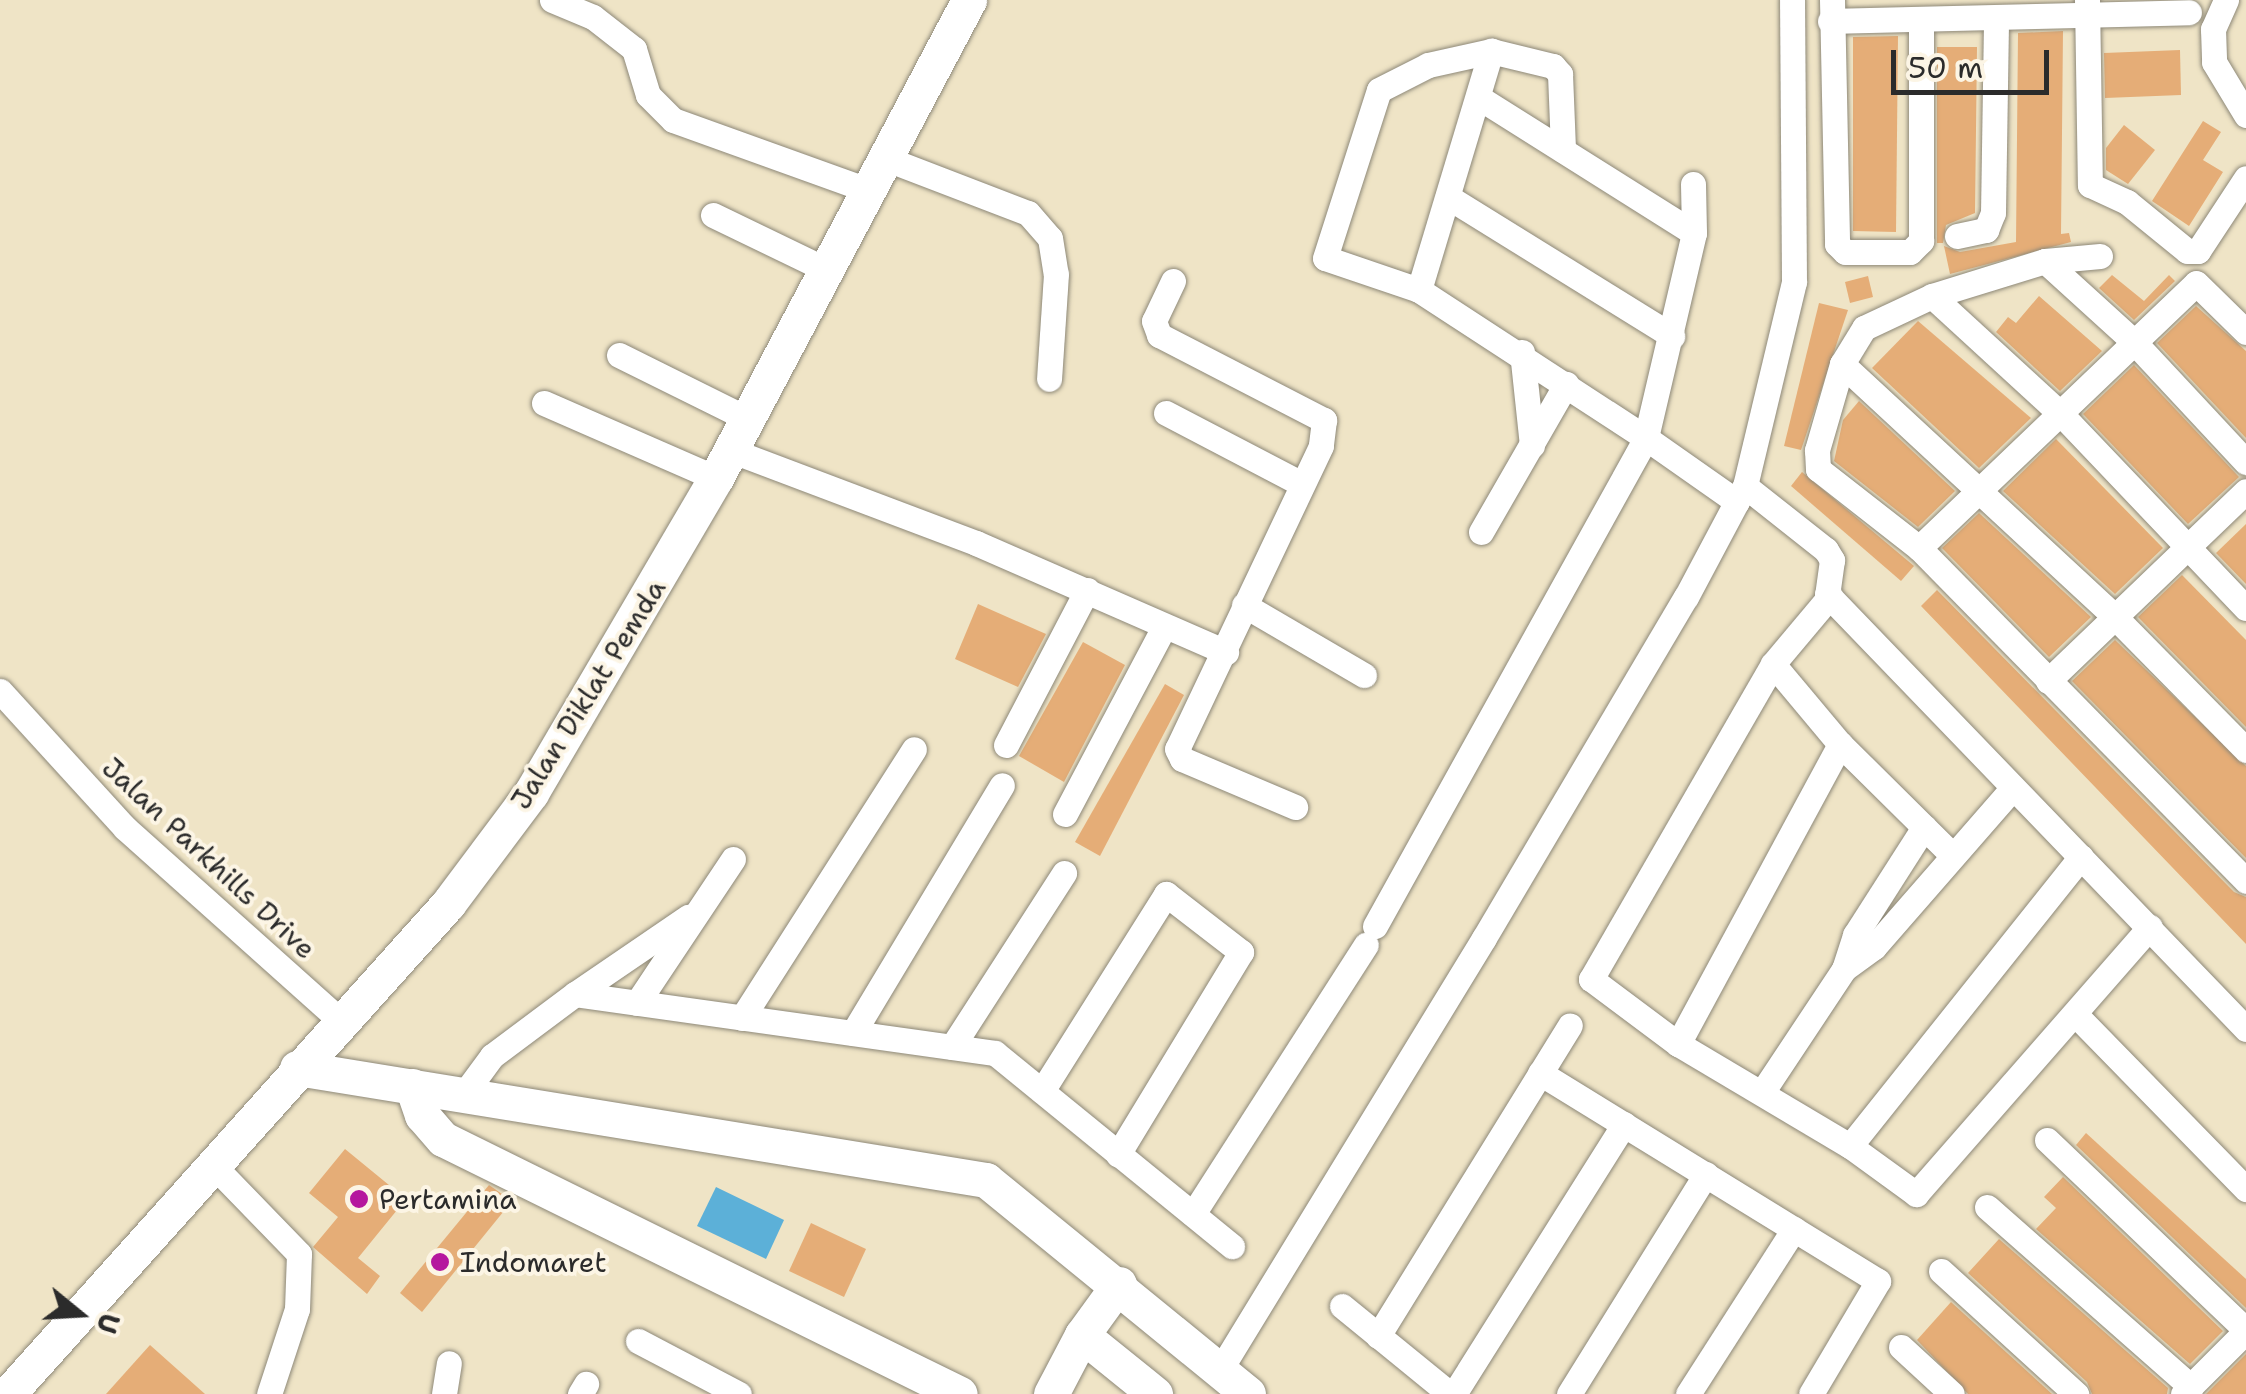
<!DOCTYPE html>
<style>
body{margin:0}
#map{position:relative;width:2246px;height:1394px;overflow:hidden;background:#efe4c6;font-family:"Shantell Sans",sans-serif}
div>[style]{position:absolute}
.water>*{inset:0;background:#5cb0d8}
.building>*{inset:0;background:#e5ad77}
.roads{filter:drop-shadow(0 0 2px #8d8878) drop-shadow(0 0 2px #8d8878)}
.street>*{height:25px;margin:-12.5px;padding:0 12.5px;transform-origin:12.5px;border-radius:12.5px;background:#fff}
.secondary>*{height:35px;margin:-17.5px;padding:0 17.5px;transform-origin:17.5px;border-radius:17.5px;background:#fff}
.dots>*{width:28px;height:28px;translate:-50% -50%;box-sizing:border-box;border:5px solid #fcf5e5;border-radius:50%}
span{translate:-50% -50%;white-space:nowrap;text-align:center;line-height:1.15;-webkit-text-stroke:8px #fcf5e5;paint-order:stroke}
.street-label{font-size:28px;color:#2b2b2b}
.poi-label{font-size:28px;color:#2b2b2b}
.left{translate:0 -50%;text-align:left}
.north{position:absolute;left:30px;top:1264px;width:100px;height:100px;-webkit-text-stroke:8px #fcf5e5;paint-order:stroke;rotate:108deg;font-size:28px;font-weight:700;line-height:40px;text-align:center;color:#2b2b2b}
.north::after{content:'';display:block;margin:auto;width:35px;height:45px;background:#2b2b2b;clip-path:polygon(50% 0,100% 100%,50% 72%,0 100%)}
.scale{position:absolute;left:1891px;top:50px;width:158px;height:45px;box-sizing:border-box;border:5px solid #2b2b2b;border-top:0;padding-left:12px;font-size:30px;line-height:35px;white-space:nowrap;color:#2b2b2b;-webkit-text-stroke:8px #fcf5e5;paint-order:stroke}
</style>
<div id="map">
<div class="water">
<div style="clip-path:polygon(716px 1187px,784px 1220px,766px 1259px,697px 1226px)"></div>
</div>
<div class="building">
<div style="clip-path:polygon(2063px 31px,2061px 234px,2069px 233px,2071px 242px,1950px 274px,1944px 246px,1960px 252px,2016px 242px,2018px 33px)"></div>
<div style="clip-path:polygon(1898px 36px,1896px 232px,1853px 231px,1853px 37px)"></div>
<div style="clip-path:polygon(1937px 47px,1977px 47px,1975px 213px,1946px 225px,1943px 243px,1937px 243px)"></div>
<div style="clip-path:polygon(2180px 50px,2181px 95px,2105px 98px,2104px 53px)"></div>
<div style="clip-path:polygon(2203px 121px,2221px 132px,2203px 160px,2223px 172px,2189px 226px,2152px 201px)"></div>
<div style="clip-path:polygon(2124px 125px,2155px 150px,2128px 184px,2106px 170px,2106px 148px)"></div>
<div style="clip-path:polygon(2112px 275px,2144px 301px,2169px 275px,2175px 281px,2134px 320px,2099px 288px)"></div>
<div style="clip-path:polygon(1868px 276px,1873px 297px,1850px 303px,1845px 282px)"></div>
<div style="clip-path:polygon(2039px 296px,2102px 351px,2060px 391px,1996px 332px,2008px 317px,2016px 323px)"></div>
<div style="clip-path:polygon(1819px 303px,1848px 310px,1801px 450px,1784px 446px)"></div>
<div style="clip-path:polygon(2196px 306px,2246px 351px,2246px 438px,2157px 343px)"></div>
<div style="clip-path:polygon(1918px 321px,2031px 418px,1979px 468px,1872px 368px)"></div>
<div style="clip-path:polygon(2134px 365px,2239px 477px,2188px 524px,2083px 414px)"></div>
<div style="clip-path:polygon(1859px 401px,1955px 491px,1918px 527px,1834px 461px,1843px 420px)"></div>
<div style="clip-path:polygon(2056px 439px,2163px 548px,2115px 594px,2003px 491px)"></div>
<div style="clip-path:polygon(1802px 472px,1914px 566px,1901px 581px,1791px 486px)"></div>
<div style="clip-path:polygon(1979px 513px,2091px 617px,2049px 657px,1942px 548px)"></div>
<div style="clip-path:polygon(2246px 524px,2246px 584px,2216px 553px)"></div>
<div style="clip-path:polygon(2182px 575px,2246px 640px,2246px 727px,2138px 617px)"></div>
<div style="clip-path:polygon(1937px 590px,2234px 892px,2246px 897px,2246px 944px,1921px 606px)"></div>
<div style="clip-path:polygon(978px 604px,1046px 634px,1018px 687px,955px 659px)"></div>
<div style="clip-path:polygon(2115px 640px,2246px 766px,2246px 858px,2072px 681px)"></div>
<div style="clip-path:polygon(1083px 642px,1125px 665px,1064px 782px,1019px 756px)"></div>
<div style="clip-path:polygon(1165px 684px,1184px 695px,1100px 856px,1075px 842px)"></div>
<div style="clip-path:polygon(2086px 1133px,2246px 1279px,2246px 1308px,2076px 1145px)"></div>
<div style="clip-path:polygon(345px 1149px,406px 1199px,358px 1258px,380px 1276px,367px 1294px,313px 1247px,338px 1217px,309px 1193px)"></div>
<div style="clip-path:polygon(2063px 1177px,2223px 1331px,2190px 1364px,2036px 1229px,2056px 1208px,2044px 1197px)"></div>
<div style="clip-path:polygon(489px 1185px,512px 1201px,422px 1312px,400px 1293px)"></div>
<div style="clip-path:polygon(811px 1223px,866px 1249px,844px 1297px,789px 1271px)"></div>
<div style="clip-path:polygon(1999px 1239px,2168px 1388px,2167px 1394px,2092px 1394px,2087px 1382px,1968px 1273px)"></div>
<div style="clip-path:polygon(1951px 1302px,2052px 1394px,1968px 1394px,1917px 1340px)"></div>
<div style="clip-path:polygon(150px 1345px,205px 1394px,106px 1394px)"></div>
<div style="clip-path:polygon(2246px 1354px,2246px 1394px,2206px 1394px)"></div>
</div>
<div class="roads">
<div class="street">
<div style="left:552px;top:0;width:44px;rotate:22.5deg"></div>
<div style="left:593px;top:17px;width:52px;rotate:38deg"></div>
<div style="left:634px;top:49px;width:48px;rotate:73.1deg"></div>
<div style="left:648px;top:95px;width:35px;rotate:45deg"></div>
<div style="left:673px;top:120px;width:209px;rotate:19.8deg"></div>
<div style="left:1832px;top:0;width:244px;rotate:88.8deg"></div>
<div style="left:1837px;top:244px;width:11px;rotate:45deg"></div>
<div style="left:1845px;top:252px;width:65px"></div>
<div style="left:1910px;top:252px;width:16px;rotate:-45deg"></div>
<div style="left:1921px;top:241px;width:219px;rotate:-90deg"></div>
<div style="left:2087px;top:0;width:185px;rotate:89.1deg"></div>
<div style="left:2090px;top:185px;width:41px;rotate:24.7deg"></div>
<div style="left:2127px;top:202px;width:77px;rotate:39.2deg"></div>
<div style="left:2187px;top:251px;width:11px"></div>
<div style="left:2198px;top:251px;width:87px;rotate:-56.7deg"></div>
<div style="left:2226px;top:0;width:32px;rotate:114deg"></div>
<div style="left:2213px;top:29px;width:33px;rotate:88deg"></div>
<div style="left:2214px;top:62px;width:62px;rotate:58.9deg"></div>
<div style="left:1830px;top:21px;width:359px;rotate:-1.4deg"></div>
<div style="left:1478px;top:97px;width:255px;rotate:32.2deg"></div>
<div style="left:887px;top:159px;width:151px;rotate:21deg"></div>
<div style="left:1028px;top:213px;width:33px;rotate:49deg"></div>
<div style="left:1050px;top:238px;width:36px;rotate:81deg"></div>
<div style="left:1056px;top:274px;width:105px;rotate:93.8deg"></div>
<div style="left:1693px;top:184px;width:49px;rotate:88.8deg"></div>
<div style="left:1694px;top:233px;width:211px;rotate:103.2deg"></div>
<div style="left:1646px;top:438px;width:111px;rotate:35.1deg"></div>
<div style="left:1448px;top:197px;width:264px;rotate:31.8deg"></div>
<div style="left:713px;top:215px;width:127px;rotate:25.8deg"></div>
<div style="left:1957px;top:236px;width:30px;rotate:-12deg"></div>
<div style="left:1986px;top:230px;width:18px;rotate:-68deg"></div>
<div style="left:1993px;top:213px;width:193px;rotate:-89.1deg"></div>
<div style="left:2100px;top:256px;width:55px;rotate:174.8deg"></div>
<div style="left:2045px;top:261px;width:118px;rotate:162.8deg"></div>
<div style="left:1932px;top:296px;width:75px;rotate:154.8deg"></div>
<div style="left:1864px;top:328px;width:42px;rotate:121.4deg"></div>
<div style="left:1842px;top:364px;width:90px;rotate:106.2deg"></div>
<div style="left:1817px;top:450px;width:19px;rotate:87deg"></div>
<div style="left:1818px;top:469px;width:128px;rotate:38deg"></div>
<div style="left:1919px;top:548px;width:467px;rotate:45.5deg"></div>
<div style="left:2045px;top:261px;width:122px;rotate:42.3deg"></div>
<div style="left:2135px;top:343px;width:163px;rotate:47deg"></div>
<div style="left:1173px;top:281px;width:44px;rotate:115.4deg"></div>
<div style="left:1154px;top:321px;width:15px;rotate:70deg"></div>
<div style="left:1159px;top:335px;width:186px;rotate:27.3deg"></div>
<div style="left:1324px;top:420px;width:26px;rotate:97deg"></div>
<div style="left:1321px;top:446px;width:335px;rotate:115.4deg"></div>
<div style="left:1177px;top:749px;width:11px;rotate:63deg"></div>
<div style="left:1182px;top:759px;width:123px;rotate:23deg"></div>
<div style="left:1419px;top:290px;width:250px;rotate:-73.2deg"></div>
<div style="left:1491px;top:51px;width:64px;rotate:13.6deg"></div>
<div style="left:1553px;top:66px;width:11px;rotate:49deg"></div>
<div style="left:1560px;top:74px;width:76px;rotate:87.7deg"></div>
<div style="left:1932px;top:296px;width:175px;rotate:42.5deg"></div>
<div style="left:2061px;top:414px;width:268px;rotate:46.4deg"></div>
<div style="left:1522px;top:352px;width:94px;rotate:83.9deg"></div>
<div style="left:619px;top:355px;width:142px;rotate:26.4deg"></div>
<div style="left:1842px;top:364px;width:369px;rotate:42.8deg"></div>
<div style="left:2113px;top:615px;width:190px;rotate:45.4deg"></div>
<div style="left:544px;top:403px;width:188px;rotate:23.6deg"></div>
<div style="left:1166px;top:413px;width:153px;rotate:27.6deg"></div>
<div style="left:730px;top:450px;width:263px;rotate:20.7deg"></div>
<div style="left:976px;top:543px;width:273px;rotate:23.6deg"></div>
<div style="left:1745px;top:486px;width:103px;rotate:38.3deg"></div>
<div style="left:1826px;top:550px;width:12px;rotate:59deg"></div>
<div style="left:1832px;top:560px;width:34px;rotate:98deg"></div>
<div style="left:1827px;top:594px;width:604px;rotate:46.07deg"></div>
<div style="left:1481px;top:532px;width:171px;rotate:-60.1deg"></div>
<div style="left:1919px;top:548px;width:383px;rotate:-43.7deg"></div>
<div style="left:2196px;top:283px;width:70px;rotate:44.4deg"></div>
<div style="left:1830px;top:596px;width:89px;rotate:130deg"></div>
<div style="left:1773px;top:664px;width:364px;rotate:120deg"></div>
<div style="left:1591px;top:979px;width:109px;rotate:36.8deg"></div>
<div style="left:1678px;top:1044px;width:200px;rotate:30.7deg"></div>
<div style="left:1850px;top:1146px;width:370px;rotate:-51.4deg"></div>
<div style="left:1244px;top:605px;width:139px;rotate:30.3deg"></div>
<div style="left:1773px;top:664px;width:104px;rotate:50.1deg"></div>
<div style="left:1840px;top:744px;width:158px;rotate:44.7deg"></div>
<div style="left:2048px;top:681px;width:274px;rotate:-43.8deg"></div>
<div style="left:0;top:691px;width:185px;rotate:47.6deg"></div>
<div style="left:125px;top:828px;width:290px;rotate:41.8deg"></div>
<div style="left:1006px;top:745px;width:175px;rotate:-62.4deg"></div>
<div style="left:1065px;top:814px;width:212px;rotate:-62.1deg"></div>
<div style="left:1375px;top:926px;width:558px;rotate:-60.96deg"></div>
<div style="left:1646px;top:438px;width:271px;rotate:-146.9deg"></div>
<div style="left:1419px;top:290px;width:99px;rotate:-161.2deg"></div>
<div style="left:1325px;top:258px;width:176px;rotate:-72.2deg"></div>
<div style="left:1379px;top:90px;width:55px;rotate:-27deg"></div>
<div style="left:1428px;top:65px;width:65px;rotate:-12.5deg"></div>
<div style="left:1844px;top:969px;width:37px;rotate:-36deg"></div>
<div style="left:1874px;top:947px;width:210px;rotate:-48.9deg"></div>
<div style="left:575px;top:994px;width:137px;rotate:-34.3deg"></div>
<div style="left:637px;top:1003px;width:173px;rotate:-56.3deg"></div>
<div style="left:2075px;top:1014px;width:245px;rotate:45.7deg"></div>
<div style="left:742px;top:1018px;width:319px;rotate:-57.4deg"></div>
<div style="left:853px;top:1033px;width:289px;rotate:-59deg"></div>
<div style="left:1678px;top:1044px;width:341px;rotate:-61.6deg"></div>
<div style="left:952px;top:1047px;width:207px;rotate:-57.2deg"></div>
<div style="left:1540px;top:1073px;width:397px;rotate:31.6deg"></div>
<div style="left:1878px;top:1281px;width:131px;rotate:120.7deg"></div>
<div style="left:1042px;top:1091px;width:233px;rotate:-57.8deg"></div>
<div style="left:1166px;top:894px;width:95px;rotate:37.7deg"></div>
<div style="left:1241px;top:952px;width:237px;rotate:121.3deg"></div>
<div style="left:1763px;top:1091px;width:146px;rotate:-56.4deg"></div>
<div style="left:1844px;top:969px;width:36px;rotate:-72deg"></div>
<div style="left:1855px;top:935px;width:128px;rotate:-57.4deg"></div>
<div style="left:464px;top:1094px;width:47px;rotate:-53.6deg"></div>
<div style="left:492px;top:1056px;width:104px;rotate:-36.8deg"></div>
<div style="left:575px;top:994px;width:424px;rotate:8deg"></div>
<div style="left:995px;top:1053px;width:306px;rotate:39.2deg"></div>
<div style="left:2047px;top:1140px;width:275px;rotate:43.7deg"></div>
<div style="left:1850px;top:1146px;width:82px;rotate:36deg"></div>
<div style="left:1916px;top:1194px;width:355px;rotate:-48.8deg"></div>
<div style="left:210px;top:1162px;width:128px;rotate:45.9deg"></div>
<div style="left:299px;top:1254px;width:55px;rotate:92.1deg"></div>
<div style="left:297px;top:1309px;width:89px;rotate:108.2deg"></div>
<div style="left:1987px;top:1207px;width:272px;rotate:41.4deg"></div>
<div style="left:1193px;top:1214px;width:320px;rotate:-57.3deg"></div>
<div style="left:1941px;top:1271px;width:183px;rotate:42.3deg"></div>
<div style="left:1342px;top:1306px;width:139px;rotate:39.2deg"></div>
<div style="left:1378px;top:1336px;width:365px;rotate:-58.3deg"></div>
<div style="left:638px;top:1341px;width:114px;rotate:27.7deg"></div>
<div style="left:1901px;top:1347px;width:69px;rotate:42.7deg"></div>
<div style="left:1220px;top:1370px;width:506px;rotate:-58.57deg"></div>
<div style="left:1484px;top:938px;width:396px;rotate:-59.4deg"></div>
<div style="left:1686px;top:597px;width:126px;rotate:-62deg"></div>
<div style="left:1745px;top:486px;width:210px;rotate:-76.5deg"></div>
<div style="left:1794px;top:282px;width:282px;rotate:-90.4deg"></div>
<div style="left:444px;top:1394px;width:31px;rotate:-81deg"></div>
<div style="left:580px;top:1394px;width:12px;rotate:-59deg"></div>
<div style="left:1454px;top:1394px;width:319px;rotate:-57.8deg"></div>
<div style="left:1569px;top:1394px;width:259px;rotate:-58.1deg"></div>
<div style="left:1688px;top:1394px;width:196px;rotate:-57.3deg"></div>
<div style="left:2183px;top:1394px;width:89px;rotate:-45deg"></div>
</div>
<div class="secondary">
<div style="left:297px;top:1068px;width:698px;rotate:9.23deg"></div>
<div style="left:986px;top:1180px;width:338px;rotate:39.2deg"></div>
<div style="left:412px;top:1086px;width:31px;rotate:71deg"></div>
<div style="left:422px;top:1115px;width:32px;rotate:49deg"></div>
<div style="left:443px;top:1139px;width:576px;rotate:26.25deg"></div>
<div style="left:1082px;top:1335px;width:94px;rotate:38.9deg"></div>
<div style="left:8px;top:1394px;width:659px;rotate:-48.08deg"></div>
<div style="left:448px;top:904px;width:139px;rotate:-53.2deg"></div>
<div style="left:531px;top:793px;width:365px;rotate:-59.6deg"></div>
<div style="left:716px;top:478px;width:541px;rotate:-62.11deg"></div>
<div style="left:1051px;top:1394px;width:67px;rotate:-62.3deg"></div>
<div style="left:1082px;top:1335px;width:63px;rotate:-54deg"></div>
</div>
</div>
<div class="dots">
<div style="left:359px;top:1199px;background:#b5179e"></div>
<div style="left:440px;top:1262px;background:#b5179e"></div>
</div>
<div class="street-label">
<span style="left:588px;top:694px;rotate:-58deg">Jalan Diklat Pemda</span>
<span style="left:209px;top:858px;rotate:43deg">Jalan Parkhills Drive</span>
</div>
<div class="poi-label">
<span class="left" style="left:379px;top:1199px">Pertamina</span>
<span class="left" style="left:460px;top:1262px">Indomaret</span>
</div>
<div class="north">U</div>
<div class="scale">50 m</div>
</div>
